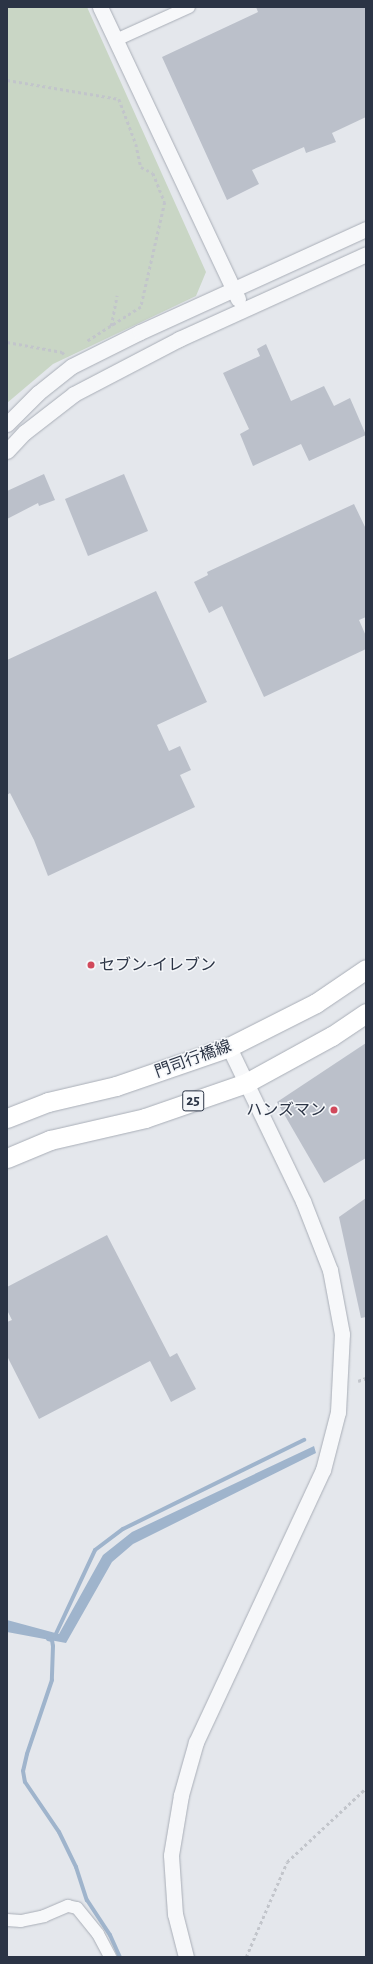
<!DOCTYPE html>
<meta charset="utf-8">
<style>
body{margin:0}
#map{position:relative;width:373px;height:1964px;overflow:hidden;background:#e4e7ec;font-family:"Alegreya Sans","Noto Sans JP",sans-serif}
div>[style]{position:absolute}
.green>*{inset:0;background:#c9d6c5}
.water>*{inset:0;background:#9fb4cc}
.stream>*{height:4px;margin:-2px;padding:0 2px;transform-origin:2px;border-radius:2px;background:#9fb4cc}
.building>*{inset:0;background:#bbc0ca}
.path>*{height:2.5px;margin-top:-1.25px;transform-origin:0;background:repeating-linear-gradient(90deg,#c2c5cb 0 3px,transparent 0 6px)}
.roads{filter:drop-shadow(0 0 1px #a9aeb7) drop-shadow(0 0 1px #a9aeb7)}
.minor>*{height:12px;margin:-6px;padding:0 6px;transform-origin:6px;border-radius:6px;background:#f7f8fa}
.tertiary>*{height:15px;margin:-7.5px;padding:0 7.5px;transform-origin:7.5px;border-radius:7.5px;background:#f7f8fa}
.primary>*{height:19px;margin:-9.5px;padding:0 9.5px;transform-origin:9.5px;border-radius:9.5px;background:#fff}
.dots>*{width:11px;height:11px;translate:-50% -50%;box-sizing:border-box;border:2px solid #f4f6f9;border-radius:50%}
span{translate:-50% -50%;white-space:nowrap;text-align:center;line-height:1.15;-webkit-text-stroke:3px #f4f6f9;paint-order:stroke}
.shield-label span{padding:1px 3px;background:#f4f6f9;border:1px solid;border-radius:3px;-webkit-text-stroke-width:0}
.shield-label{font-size:15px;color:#2b3445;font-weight:700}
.poi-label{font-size:16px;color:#2b3445}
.left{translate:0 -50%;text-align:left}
.right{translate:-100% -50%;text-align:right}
.street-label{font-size:16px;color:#2b3445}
.frame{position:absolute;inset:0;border:8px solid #2b3445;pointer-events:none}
</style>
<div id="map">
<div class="green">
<div style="clip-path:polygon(7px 7px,87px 7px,206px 272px,196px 296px,53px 364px,7px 403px)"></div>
</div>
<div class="water">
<div style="clip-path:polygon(314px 1446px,316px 1453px,133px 1544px,112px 1562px,66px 1643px,7px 1632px,7px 1620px,59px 1634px,103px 1555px,132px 1532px)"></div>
</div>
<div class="stream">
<div style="left:54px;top:1638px;width:97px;rotate:-65deg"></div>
<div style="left:95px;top:1550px;width:35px;rotate:-37deg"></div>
<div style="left:123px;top:1529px;width:202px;rotate:-26.2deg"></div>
<div style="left:48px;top:1639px;width:4px;rotate:14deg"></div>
<div style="left:52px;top:1640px;width:6px;rotate:81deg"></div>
<div style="left:53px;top:1646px;width:34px;rotate:92deg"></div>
<div style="left:52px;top:1680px;width:78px;rotate:108.7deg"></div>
<div style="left:27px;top:1754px;width:17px;rotate:103deg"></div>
<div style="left:23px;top:1771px;width:11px;rotate:80deg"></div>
<div style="left:25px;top:1782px;width:60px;rotate:55.8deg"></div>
<div style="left:59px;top:1832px;width:39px;rotate:64deg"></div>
<div style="left:76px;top:1867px;width:35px;rotate:72deg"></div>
<div style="left:87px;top:1900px;width:42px;rotate:56.7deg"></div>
<div style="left:110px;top:1935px;width:24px;rotate:66deg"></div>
</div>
<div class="building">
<div style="clip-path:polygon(256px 7px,366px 7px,366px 117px,332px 133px,336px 142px,306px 153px,304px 147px,252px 170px,259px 184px,227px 200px,162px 57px,258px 12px)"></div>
<div style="clip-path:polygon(266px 344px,291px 401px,324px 386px,334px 406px,350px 398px,366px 435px,309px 461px,301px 444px,253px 466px,240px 434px,249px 429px,223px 373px,260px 356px,257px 349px)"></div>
<div style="clip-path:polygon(44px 474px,55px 500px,39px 506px,38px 503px,7px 519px,7px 491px)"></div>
<div style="clip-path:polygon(124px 474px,148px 531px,88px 556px,65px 499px)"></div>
<div style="clip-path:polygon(354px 504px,366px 529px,366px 617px,359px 620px,366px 636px,366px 649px,264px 697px,222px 606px,209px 613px,194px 582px,208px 575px,207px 572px)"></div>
<div style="clip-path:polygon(156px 591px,207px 702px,157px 725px,169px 751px,180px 746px,191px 770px,180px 775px,195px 807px,48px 876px,34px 840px,10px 793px,7px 795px,7px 660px)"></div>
<div style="clip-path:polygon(366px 1043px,366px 1158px,324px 1183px,277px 1102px)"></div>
<div style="clip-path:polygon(366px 1198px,366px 1317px,361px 1318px,339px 1217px)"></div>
<div style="clip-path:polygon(107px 1235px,170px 1357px,177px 1353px,196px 1389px,171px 1402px,150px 1361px,39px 1419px,7px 1356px,7px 1322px,12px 1320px,7px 1310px,7px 1287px)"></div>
</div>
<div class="path">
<div style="left:7px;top:80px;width:114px;rotate:9.6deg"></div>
<div style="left:119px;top:99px;width:48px;rotate:69.3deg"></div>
<div style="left:136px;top:144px;width:24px;rotate:78deg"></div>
<div style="left:141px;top:167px;width:13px;rotate:27deg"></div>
<div style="left:153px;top:173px;width:31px;rotate:68deg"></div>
<div style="left:165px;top:202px;width:108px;rotate:102.9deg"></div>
<div style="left:141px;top:307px;width:65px;rotate:147.5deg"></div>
<div style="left:111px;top:326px;width:31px;rotate:-79deg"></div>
<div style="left:7px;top:342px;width:56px;rotate:10.3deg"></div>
<div style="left:62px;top:352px;width:3px;rotate:45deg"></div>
<div style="left:358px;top:1381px;width:9px;rotate:-21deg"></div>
<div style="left:246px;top:1957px;width:103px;rotate:-66.7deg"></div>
<div style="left:287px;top:1862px;width:108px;rotate:-43.1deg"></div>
</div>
<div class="roads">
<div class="minor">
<div style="left:116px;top:40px;width:80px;rotate:-24.3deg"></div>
<div style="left:7px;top:1920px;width:14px;rotate:4deg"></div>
<div style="left:21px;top:1921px;width:24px;rotate:-12deg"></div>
<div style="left:44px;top:1916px;width:26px;rotate:-23deg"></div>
<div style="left:68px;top:1906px;width:9px;rotate:13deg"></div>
<div style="left:77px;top:1908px;width:33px;rotate:51deg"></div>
<div style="left:98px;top:1934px;width:26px;rotate:62deg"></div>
</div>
<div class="tertiary">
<div style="left:100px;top:7px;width:323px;rotate:64.7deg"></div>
<div style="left:7px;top:424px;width:44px;rotate:-45deg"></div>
<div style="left:38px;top:393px;width:43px;rotate:-38.5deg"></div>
<div style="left:72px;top:366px;width:76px;rotate:-26.6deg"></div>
<div style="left:140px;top:332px;width:248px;rotate:-24.5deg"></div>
<div style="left:7px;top:451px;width:26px;rotate:-47deg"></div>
<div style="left:25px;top:432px;width:62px;rotate:-37.8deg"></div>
<div style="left:74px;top:394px;width:119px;rotate:-27.6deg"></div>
<div style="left:179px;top:339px;width:205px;rotate:-24.4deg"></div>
<div style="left:186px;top:1957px;width:44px;rotate:-104.3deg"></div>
<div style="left:175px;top:1914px;width:59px;rotate:-93.9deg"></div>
<div style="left:171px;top:1855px;width:61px;rotate:-80.5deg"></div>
<div style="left:181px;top:1795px;width:55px;rotate:-74.2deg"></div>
<div style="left:196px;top:1742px;width:300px;rotate:-65deg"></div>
<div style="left:323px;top:1470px;width:60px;rotate:-75.5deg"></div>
<div style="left:338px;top:1412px;width:78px;rotate:-87.1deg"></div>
<div style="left:342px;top:1334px;width:65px;rotate:-100.6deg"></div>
<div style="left:330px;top:1270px;width:74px;rotate:-111.4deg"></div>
<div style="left:303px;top:1201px;width:171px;rotate:-115.7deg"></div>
</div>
<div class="primary">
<div style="left:7px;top:1118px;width:44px;rotate:-21.3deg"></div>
<div style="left:48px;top:1102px;width:70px;rotate:-13.2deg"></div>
<div style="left:116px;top:1086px;width:120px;rotate:-19deg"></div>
<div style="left:229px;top:1047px;width:97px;rotate:-26.8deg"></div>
<div style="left:316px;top:1003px;width:60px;rotate:-34.2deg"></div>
<div style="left:7px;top:1158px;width:47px;rotate:-22.7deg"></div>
<div style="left:50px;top:1140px;width:98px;rotate:-13deg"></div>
<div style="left:145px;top:1118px;width:107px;rotate:-19.1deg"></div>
<div style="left:246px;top:1083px;width:98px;rotate:-28.7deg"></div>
<div style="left:332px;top:1036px;width:41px;rotate:-34.1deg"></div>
</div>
</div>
<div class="dots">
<div style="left:91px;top:965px;background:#d1495b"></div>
<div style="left:334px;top:1110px;background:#d1495b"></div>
</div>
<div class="shield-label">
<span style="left:193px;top:1101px">25</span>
</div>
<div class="poi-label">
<span class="left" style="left:99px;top:965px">セブン-イレブン</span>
<span class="right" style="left:326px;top:1110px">ハンズマン</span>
</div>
<div class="street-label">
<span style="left:193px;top:1059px;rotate:-20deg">門司行橋線</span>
</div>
<div class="frame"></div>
</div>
